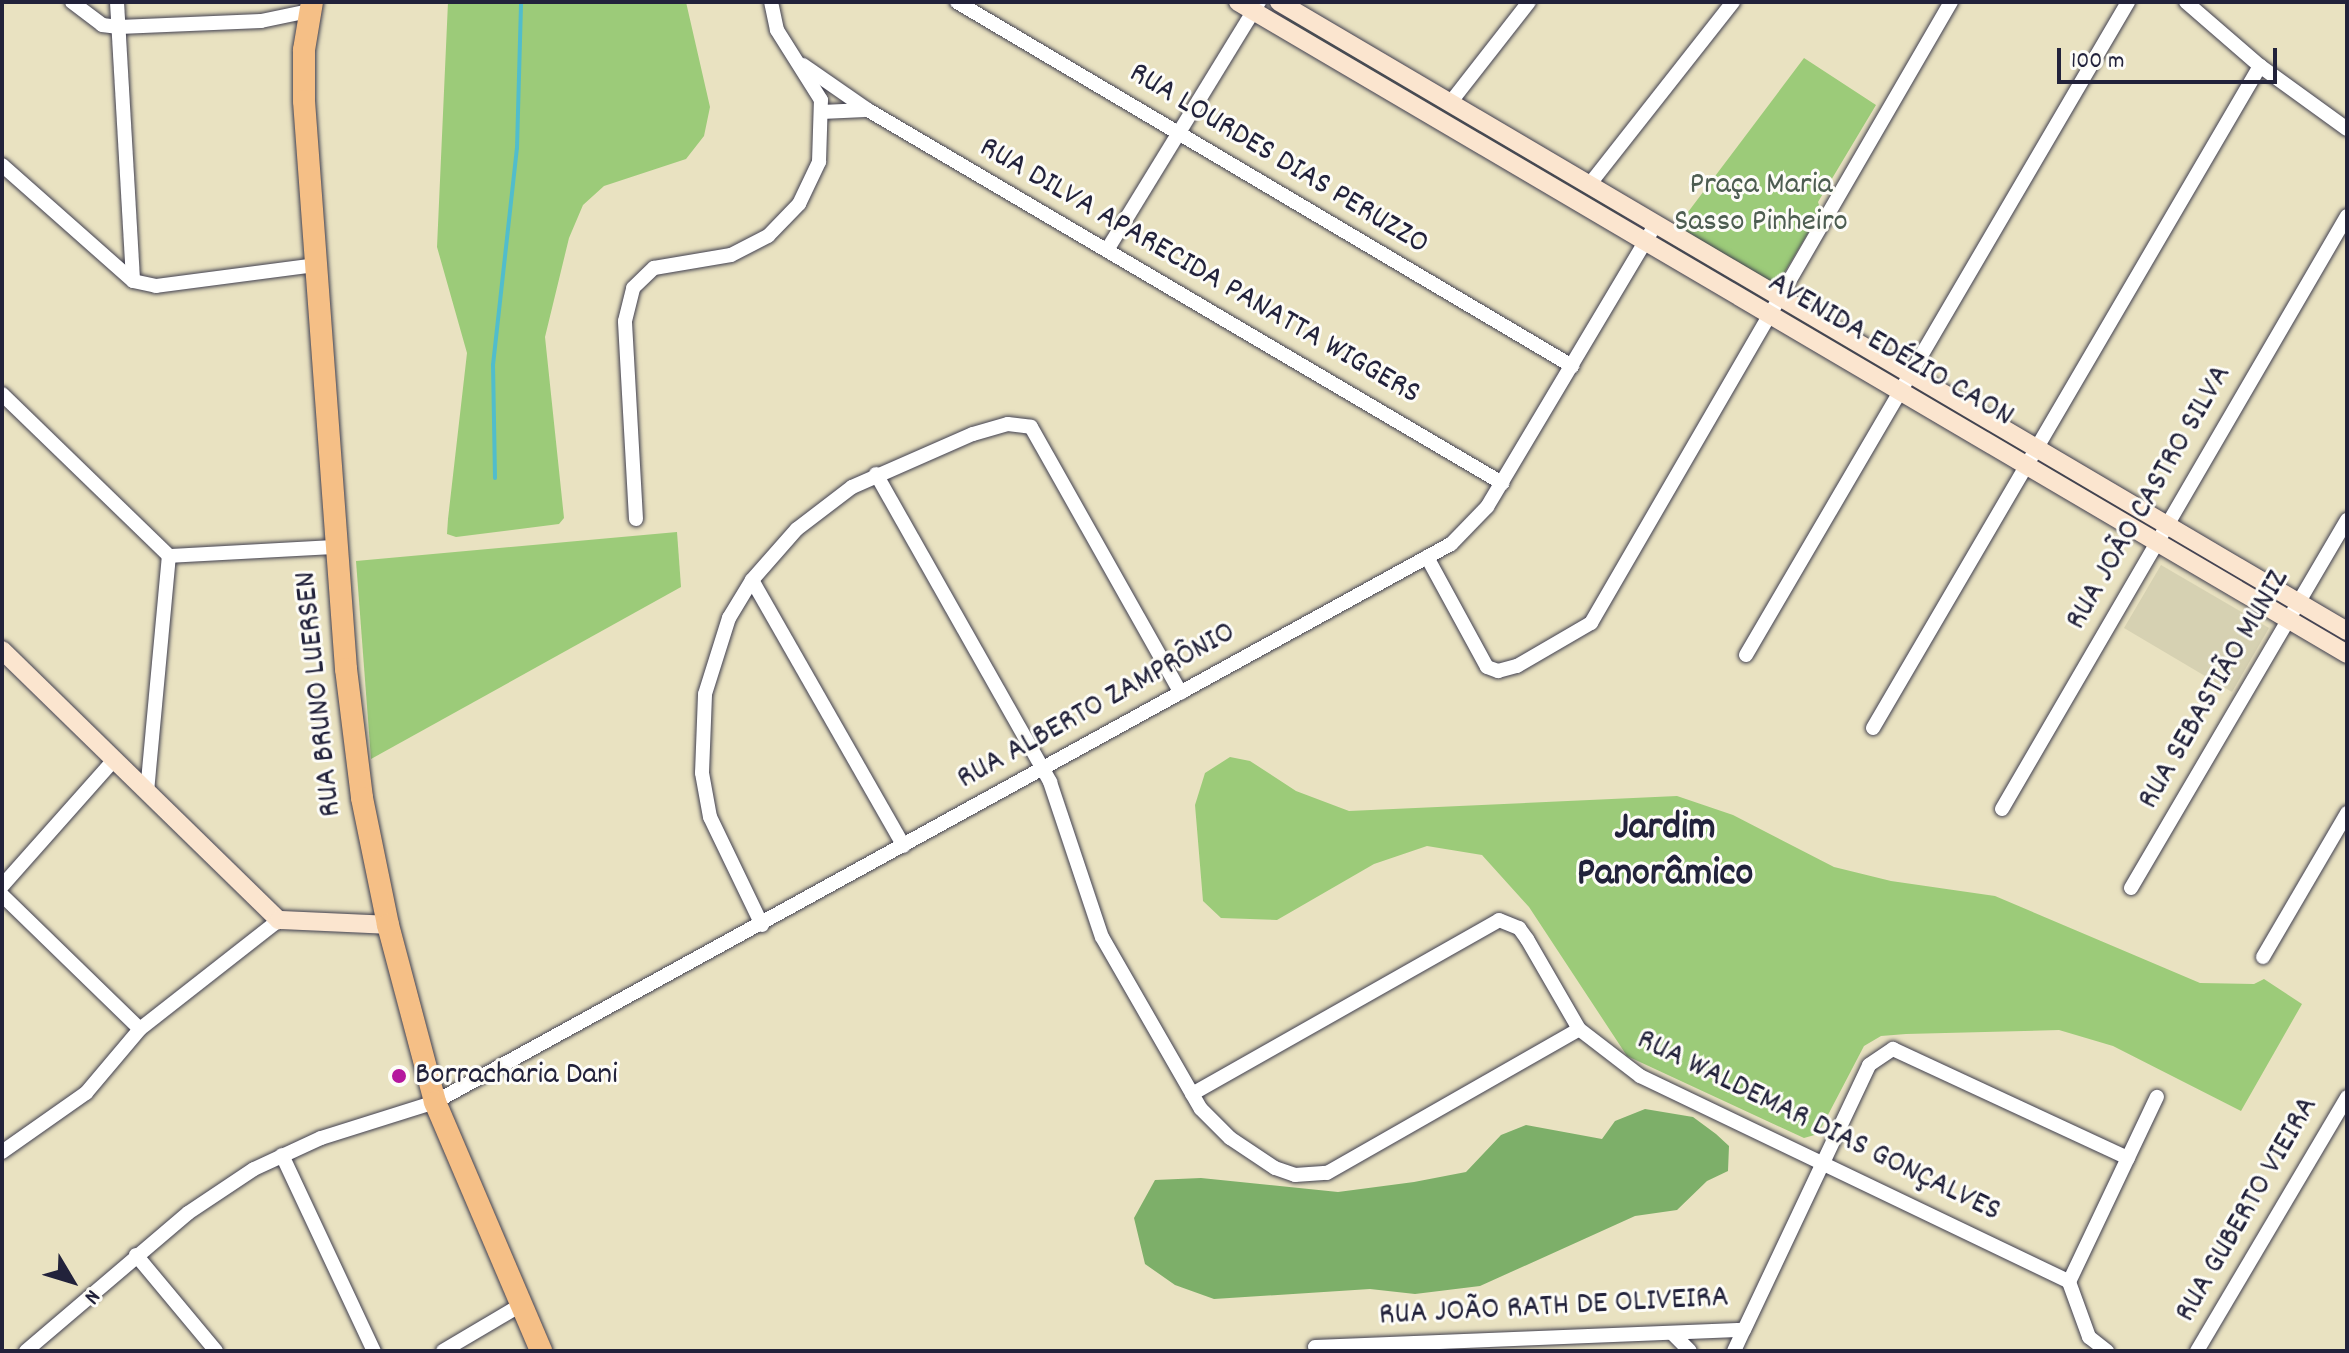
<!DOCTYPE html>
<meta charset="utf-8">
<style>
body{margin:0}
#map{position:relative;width:2349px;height:1353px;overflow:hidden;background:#e9e2c1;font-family:Dekko,sans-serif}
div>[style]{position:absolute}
.built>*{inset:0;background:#d6d1b2}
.green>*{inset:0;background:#9ccb79}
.forest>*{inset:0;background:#7daf69}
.stream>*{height:4px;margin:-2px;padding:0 2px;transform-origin:2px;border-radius:2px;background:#51bdcc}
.roads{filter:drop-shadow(0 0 2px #403f4f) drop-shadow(0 0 2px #403f4f)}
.street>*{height:14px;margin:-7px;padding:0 7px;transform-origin:7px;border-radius:7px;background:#fff}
.secondary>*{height:18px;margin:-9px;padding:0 9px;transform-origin:9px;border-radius:9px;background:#fbe5cf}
.primary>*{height:22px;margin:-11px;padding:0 11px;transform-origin:11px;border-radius:11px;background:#f5bf86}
.dots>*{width:22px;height:22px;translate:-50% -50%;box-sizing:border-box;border:4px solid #fdfcf7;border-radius:50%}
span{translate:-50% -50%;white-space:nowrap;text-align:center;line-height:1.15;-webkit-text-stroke:6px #fdfcf7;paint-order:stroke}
.street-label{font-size:32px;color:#22223b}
.park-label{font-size:32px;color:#4d5d51}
.poi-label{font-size:32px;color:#22223b}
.left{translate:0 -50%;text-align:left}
.district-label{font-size:40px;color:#22223b;font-weight:700}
.frame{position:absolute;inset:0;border:4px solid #22223b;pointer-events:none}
.north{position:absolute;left:32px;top:1241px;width:80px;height:80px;-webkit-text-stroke:6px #fdfcf7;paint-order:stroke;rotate:128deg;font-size:22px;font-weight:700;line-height:32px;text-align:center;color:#22223b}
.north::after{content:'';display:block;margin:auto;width:28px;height:36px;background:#22223b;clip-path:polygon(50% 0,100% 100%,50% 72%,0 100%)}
.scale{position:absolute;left:2057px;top:48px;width:220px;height:36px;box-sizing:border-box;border:4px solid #22223b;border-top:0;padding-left:10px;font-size:24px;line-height:28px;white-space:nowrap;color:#22223b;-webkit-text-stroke:6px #fdfcf7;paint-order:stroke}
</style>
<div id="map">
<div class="built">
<div style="clip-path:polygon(2161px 565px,2269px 628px,2232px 692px,2124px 628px)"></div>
</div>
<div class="green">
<div style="clip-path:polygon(448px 2px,686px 2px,710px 107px,704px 136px,686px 159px,604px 186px,583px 205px,569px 238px,545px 337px,564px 518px,559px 524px,456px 537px,447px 534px,448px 519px,467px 353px,437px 247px)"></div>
<div style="clip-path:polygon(1288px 17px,1624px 215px,1623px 218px,1284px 20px)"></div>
<div style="clip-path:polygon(1804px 58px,1876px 105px,1818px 202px,1821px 211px,1776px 287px,1676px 228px)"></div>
<div style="clip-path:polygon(1664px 238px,1769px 299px,1769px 304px,1660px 241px)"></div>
<div style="clip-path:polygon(1789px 312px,1895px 374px,1894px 379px,1785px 315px)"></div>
<div style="clip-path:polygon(1917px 388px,2022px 449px,2022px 454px,1913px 391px)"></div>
<div style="clip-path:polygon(2046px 464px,2152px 526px,2151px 531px,2043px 467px)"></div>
<div style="clip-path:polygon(677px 532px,681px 587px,371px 759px,356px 561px)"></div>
<div style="clip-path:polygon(1230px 757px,1250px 761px,1296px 791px,1349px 811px,1677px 796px,1733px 815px,1834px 867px,1891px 881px,1995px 896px,2200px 983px,2254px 984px,2264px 979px,2302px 1004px,2241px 1111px,2113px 1046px,2059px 1030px,1906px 1034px,1881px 1036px,1864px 1046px,1818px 1134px,1804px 1138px,1627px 1056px,1529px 907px,1482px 855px,1427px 846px,1374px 864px,1277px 920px,1221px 918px,1203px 901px,1195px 805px,1205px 773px)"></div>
</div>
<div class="forest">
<div style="clip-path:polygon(1645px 1109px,1693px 1117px,1716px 1134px,1729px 1146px,1728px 1171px,1707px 1181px,1677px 1210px,1635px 1216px,1480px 1286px,1415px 1294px,1370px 1289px,1214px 1299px,1175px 1285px,1145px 1264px,1134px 1218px,1155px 1180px,1201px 1178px,1338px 1192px,1414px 1182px,1466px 1172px,1501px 1135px,1526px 1125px,1602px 1139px,1615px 1121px)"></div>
</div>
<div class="stream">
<div style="left:495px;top:478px;width:113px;rotate:-91deg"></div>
<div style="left:493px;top:365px;width:218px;rotate:-83.7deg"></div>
<div style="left:517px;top:148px;width:146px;rotate:-88.4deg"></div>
</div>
<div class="roads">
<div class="street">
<div style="left:72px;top:2px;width:38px;rotate:37deg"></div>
<div style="left:102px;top:25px;width:17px;rotate:7deg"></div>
<div style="left:119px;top:27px;width:142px;rotate:-2.4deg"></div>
<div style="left:261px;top:21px;width:49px;rotate:-11.8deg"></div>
<div style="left:117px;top:2px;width:279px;rotate:86.7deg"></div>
<div style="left:957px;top:2px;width:715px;rotate:30.62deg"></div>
<div style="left:2186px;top:2px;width:98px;rotate:40.9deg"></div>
<div style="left:2260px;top:66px;width:107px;rotate:35.9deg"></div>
<div style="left:803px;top:65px;width:79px;rotate:34.7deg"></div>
<div style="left:868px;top:110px;width:736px;rotate:30.47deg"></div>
<div style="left:1450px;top:103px;width:128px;rotate:-52deg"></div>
<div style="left:823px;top:112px;width:41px;rotate:-2.8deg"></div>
<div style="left:2px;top:165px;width:175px;rotate:41.5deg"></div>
<div style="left:133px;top:281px;width:24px;rotate:12deg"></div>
<div style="left:156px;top:286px;width:161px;rotate:-7.5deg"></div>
<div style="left:1589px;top:185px;width:233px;rotate:-51.8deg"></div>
<div style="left:1107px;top:250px;width:291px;rotate:-58.5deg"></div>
<div style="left:2px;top:394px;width:233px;rotate:44.1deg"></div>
<div style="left:169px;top:556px;width:167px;rotate:-3.1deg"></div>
<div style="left:876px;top:474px;width:354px;rotate:60.5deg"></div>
<div style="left:1050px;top:782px;width:163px;rotate:71.5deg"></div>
<div style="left:1102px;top:937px;width:198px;rotate:60.1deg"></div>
<div style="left:1201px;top:1109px;width:41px;rotate:45deg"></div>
<div style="left:1230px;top:1138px;width:54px;rotate:33.7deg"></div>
<div style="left:1275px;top:1168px;width:21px;rotate:19deg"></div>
<div style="left:1295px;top:1175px;width:32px;rotate:-4deg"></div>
<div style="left:1327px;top:1173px;width:290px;rotate:-29.7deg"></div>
<div style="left:636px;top:519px;width:198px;rotate:-93.2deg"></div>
<div style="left:625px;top:321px;width:34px;rotate:-76deg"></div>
<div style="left:633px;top:288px;width:29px;rotate:-44deg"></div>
<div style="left:654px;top:268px;width:78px;rotate:-9.6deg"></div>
<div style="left:731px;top:255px;width:42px;rotate:-27.2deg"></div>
<div style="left:768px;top:236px;width:45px;rotate:-45.9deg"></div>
<div style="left:799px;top:204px;width:47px;rotate:-64.5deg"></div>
<div style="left:819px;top:162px;width:62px;rotate:-88.2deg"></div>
<div style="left:821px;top:100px;width:83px;rotate:-122.2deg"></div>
<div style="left:777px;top:30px;width:29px;rotate:-102deg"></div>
<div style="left:1427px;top:557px;width:125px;rotate:61.4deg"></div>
<div style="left:1487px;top:667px;width:12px;rotate:20deg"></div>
<div style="left:1498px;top:671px;width:20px;rotate:-15deg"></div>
<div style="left:1517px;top:666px;width:86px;rotate:-30.2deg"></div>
<div style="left:1591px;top:623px;width:718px;rotate:-59.9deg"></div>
<div style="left:752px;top:580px;width:306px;rotate:60.3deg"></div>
<div style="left:1746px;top:655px;width:757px;rotate:-59.67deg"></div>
<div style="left:1873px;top:728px;width:767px;rotate:-59.69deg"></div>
<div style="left:147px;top:792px;width:237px;rotate:-84.7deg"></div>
<div style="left:2002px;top:809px;width:686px;rotate:-59.81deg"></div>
<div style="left:2px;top:886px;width:169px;rotate:-48.4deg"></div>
<div style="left:2131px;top:888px;width:427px;rotate:-59.6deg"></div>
<div style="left:2px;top:895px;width:192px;rotate:44.2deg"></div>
<div style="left:762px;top:925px;width:120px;rotate:-115.7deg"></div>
<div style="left:710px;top:817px;width:45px;rotate:-100.3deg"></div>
<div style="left:702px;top:773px;width:79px;rotate:-87.8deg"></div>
<div style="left:705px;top:694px;width:80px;rotate:-72.5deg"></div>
<div style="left:729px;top:618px;width:44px;rotate:-58.8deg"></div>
<div style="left:752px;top:580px;width:68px;rotate:-48.6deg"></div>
<div style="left:797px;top:529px;width:69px;rotate:-37.4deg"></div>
<div style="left:852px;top:487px;width:132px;rotate:-23.7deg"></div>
<div style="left:973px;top:434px;width:36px;rotate:-16deg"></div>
<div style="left:1008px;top:424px;width:23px;rotate:7deg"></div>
<div style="left:1031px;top:427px;width:305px;rotate:60.6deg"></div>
<div style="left:2263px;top:957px;width:167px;rotate:-59.7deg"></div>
<div style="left:1192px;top:1094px;width:353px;rotate:-29.5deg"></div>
<div style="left:1499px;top:920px;width:22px;rotate:22deg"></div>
<div style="left:1519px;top:928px;width:14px;rotate:54deg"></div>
<div style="left:1527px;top:939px;width:104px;rotate:60deg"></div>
<div style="left:1579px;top:1029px;width:77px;rotate:37.6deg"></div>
<div style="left:1640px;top:1076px;width:476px;rotate:25.6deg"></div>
<div style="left:2px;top:1152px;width:103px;rotate:-35.1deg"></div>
<div style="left:86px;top:1093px;width:84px;rotate:-49.8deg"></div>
<div style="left:140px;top:1029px;width:177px;rotate:-38.1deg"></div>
<div style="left:282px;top:1155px;width:217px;rotate:64.9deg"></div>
<div style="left:136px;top:1255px;width:125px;rotate:50.2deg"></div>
<div style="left:2069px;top:1282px;width:205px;rotate:-64.6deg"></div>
<div style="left:2069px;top:1282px;width:59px;rotate:70deg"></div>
<div style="left:2089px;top:1337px;width:23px;rotate:38deg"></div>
<div style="left:1672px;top:1333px;width:25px;rotate:45deg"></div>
<div style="left:1315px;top:1347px;width:429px;rotate:-2.3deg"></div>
<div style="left:1744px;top:1330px;width:293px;rotate:-64.7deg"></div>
<div style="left:1869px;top:1065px;width:29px;rotate:-34deg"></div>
<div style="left:1893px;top:1049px;width:259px;rotate:24.9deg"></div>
<div style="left:26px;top:1351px;width:213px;rotate:-40.4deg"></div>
<div style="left:188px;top:1213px;width:79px;rotate:-33.7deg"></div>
<div style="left:254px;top:1169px;width:74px;rotate:-24.8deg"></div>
<div style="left:321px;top:1138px;width:120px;rotate:-17.5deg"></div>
<div style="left:435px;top:1102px;width:1159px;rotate:-28.78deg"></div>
<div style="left:1451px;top:544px;width:52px;rotate:-45.8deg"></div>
<div style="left:1487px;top:507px;width:330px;rotate:-59.2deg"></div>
<div style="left:443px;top:1351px;width:88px;rotate:-30.6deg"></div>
<div style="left:1734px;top:1351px;width:23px;rotate:-65deg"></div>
<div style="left:2197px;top:1351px;width:295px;rotate:-59.4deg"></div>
</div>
<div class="secondary">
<div style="left:1238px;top:2px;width:1286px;rotate:30.45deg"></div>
<div style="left:1279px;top:2px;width:1239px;rotate:30.5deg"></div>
<div style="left:2px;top:650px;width:387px;rotate:44.3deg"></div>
<div style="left:279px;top:920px;width:109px;rotate:2.6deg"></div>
</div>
<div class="primary">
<div style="left:312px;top:2px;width:49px;rotate:99.5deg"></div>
<div style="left:304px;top:50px;width:51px;rotate:90deg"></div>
<div style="left:304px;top:101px;width:570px;rotate:85.77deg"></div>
<div style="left:346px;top:669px;width:130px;rotate:82.9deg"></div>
<div style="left:362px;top:798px;width:130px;rotate:78.4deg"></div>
<div style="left:388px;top:925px;width:183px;rotate:75.1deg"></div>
<div style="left:435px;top:1102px;width:271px;rotate:66.9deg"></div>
</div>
</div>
<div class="dots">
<div style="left:399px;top:1076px;background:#b5179e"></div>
</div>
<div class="street-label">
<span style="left:1278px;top:160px;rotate:31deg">RUA LOURDES DIAS PERUZZO</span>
<span style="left:1199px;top:272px;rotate:30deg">RUA DILVA APARECIDA PANATTA WIGGERS</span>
<span style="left:1890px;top:351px;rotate:30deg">AVENIDA EDÉZIO CAON</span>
<span style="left:2150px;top:498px;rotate:-60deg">RUA JOÃO CASTRO SILVA</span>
<span style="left:2215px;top:690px;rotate:-60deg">RUA SEBASTIÃO MUNIZ</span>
<span style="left:320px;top:694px;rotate:-96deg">RUA BRUNO LUERSEN</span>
<span style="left:1097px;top:707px;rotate:-29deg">RUA ALBERTO ZAMPRÔNIO</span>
<span style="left:1818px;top:1127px;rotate:26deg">RUA WALDEMAR DIAS GONÇALVES</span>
<span style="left:2248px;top:1210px;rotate:-60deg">RUA GUBERTO VIEIRA</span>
<span style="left:1554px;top:1308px;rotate:-3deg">RUA JOÃO RATH DE OLIVEIRA</span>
</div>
<div class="park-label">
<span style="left:1761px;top:205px">Praça Maria<br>Sasso Pinheiro</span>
</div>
<div class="poi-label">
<span class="left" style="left:415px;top:1076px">Borracharia Dani</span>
</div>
<div class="district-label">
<span style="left:1665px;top:853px">Jardim<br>Panorâmico</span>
</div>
<div class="frame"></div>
<div class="north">N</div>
<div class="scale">100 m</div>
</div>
